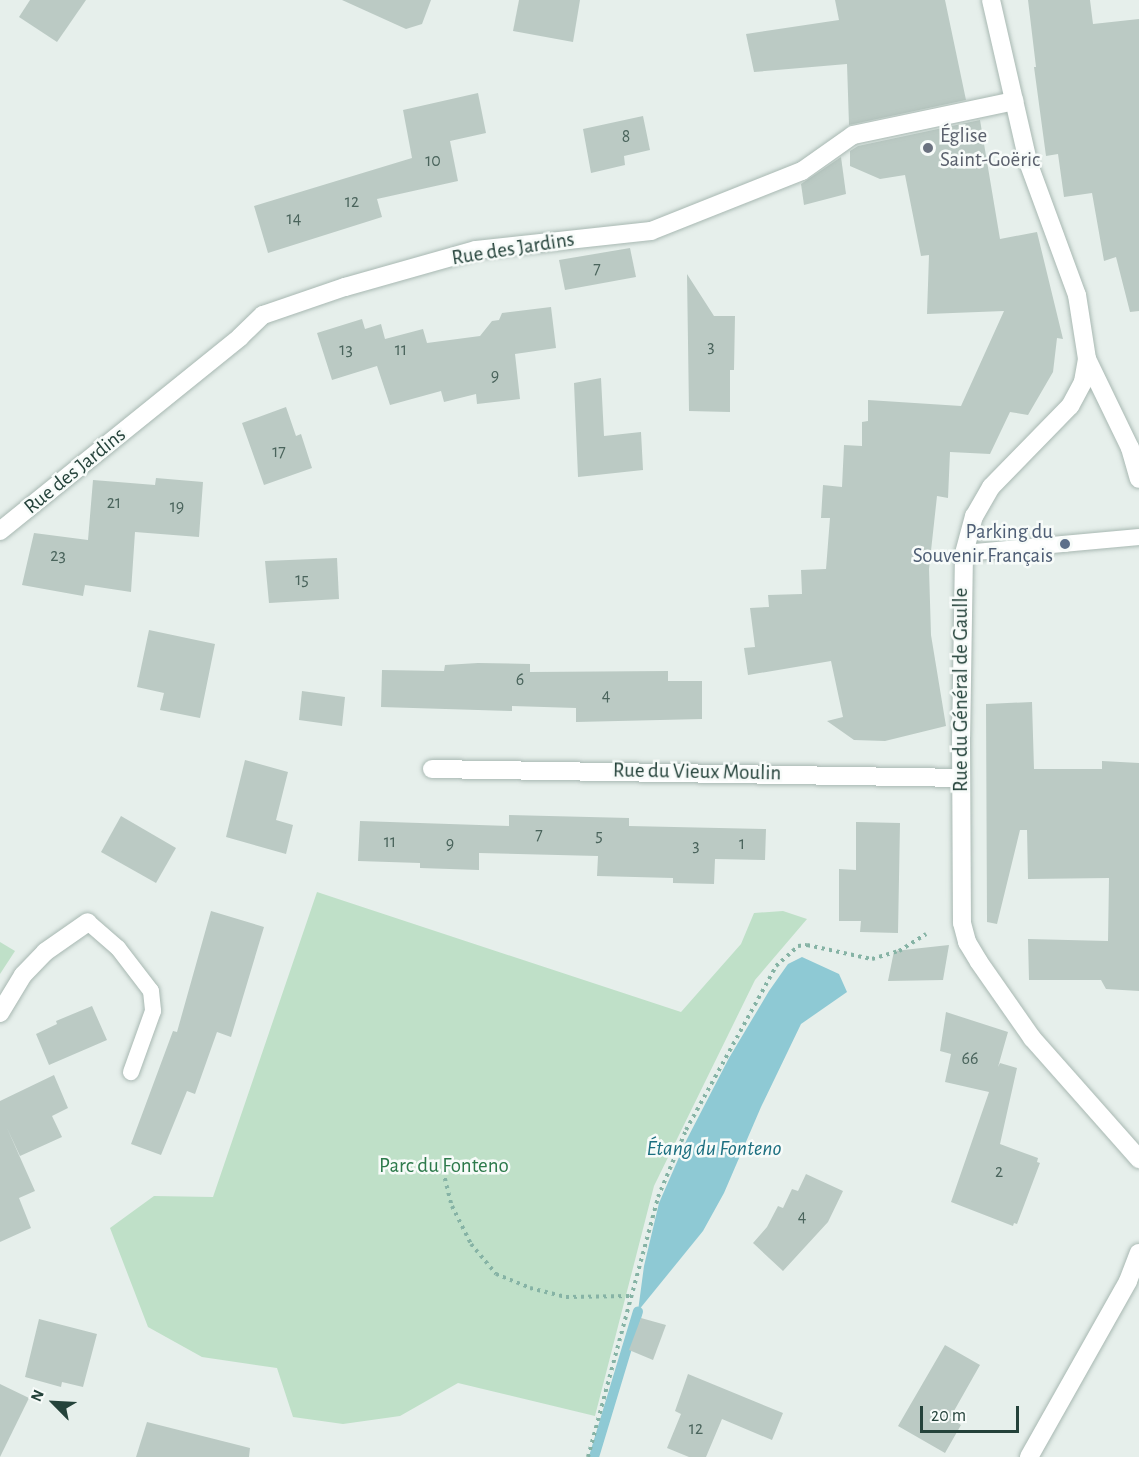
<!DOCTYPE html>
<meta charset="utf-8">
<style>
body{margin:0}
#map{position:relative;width:1139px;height:1457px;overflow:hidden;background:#e6efeb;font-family:"Alegreya Sans",sans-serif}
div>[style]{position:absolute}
.green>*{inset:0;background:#bfe0c8}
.water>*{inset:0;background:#8ec9d4}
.stream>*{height:10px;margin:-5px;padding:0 5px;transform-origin:5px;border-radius:5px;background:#8ec9d4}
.building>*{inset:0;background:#bbcac4}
.path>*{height:4px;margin-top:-2px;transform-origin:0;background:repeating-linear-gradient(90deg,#86b3a5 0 3px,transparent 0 7.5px)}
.roads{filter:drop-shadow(0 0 2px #a8b8b2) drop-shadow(0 0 2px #a8b8b2)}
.lane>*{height:16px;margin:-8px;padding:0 8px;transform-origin:8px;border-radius:8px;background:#fff}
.street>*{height:18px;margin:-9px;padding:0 9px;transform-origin:9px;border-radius:9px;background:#fff}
.secondary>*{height:18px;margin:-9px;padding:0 9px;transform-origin:9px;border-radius:9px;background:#fff}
.dots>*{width:16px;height:16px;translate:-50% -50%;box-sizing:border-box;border:3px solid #f7fbf9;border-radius:50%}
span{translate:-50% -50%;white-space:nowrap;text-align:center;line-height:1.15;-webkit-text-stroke:5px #f7fbf9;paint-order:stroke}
.number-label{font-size:18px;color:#4a645c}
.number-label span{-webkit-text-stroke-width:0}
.worship-label{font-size:21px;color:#5b616d}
.left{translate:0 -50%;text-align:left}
.street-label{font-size:21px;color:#24423a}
.service-label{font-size:21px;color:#4e5e75}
.right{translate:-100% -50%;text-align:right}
.park-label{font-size:21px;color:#2d7a4b}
.water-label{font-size:22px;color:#1c6f80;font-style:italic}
.north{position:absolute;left:24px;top:1373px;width:60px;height:60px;-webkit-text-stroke:4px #f7fbf9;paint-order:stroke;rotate:294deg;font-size:16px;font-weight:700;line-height:24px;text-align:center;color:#24423a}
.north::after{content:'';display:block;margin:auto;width:21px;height:27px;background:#24423a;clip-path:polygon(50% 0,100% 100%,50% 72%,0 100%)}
.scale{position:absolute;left:920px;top:1406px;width:99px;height:27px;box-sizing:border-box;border:3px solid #24423a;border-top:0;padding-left:8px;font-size:18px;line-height:21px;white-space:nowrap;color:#24423a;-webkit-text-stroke:4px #f7fbf9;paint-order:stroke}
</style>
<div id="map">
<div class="green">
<div style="clip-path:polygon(317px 892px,681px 1012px,741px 944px,754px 913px,783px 911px,807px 919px,755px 980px,654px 1186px,595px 1416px,458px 1383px,400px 1416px,343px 1424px,293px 1417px,277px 1368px,202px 1357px,148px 1327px,110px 1228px,154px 1196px,213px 1197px)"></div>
<div style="clip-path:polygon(0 942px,15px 951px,0 974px)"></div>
</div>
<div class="water">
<div style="clip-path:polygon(802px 957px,839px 974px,847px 992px,801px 1024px,761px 1107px,724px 1193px,703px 1231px,638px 1311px,644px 1266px,659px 1203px,687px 1139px,729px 1058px,769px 991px,788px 964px)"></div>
</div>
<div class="stream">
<div style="left:594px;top:1457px;width:152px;rotate:-73.2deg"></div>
</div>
<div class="building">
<div style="clip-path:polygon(30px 0,86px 0,57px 42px,19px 17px)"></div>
<div style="clip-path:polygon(342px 0,431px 0,422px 24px,406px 29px)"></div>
<div style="clip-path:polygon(519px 0,580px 0,573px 42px,513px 31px)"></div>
<div style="clip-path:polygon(835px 0,945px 0,966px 100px,849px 125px,847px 64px,754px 72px,746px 34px,839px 20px)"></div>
<div style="clip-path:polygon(1028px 0,1090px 0,1093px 24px,1139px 19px,1139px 311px,1130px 312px,1116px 257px,1104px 261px,1092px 193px,1064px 197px,1058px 154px,1046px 156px,1034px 67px,1036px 67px)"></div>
<div style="clip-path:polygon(478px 93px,486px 133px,450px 141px,458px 181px,377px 199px,382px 217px,268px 253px,254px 206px,412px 158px,403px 110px)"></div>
<div style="clip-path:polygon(643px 116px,650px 150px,624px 156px,625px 165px,591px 173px,583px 129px)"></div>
<div style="clip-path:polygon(980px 120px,1000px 239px,1037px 232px,1063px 339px,1057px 338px,1053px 372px,1028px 415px,1010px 412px,990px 454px,950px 452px,948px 498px,937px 496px,929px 569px,931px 635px,946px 726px,885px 741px,854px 740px,827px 721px,843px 717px,831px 661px,748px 675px,744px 648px,755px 647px,750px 608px,769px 607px,768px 595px,802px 594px,801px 570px,826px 569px,830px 518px,821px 518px,823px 485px,842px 487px,844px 445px,862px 446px,862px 422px,868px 421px,868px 400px,961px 406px,1004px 311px,927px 314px,929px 255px,921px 256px,905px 175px,880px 179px,850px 166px,850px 151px,858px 146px)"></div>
<div style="clip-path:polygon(841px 157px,846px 194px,804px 205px,801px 184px)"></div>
<div style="clip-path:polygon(630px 248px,636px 277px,565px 290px,559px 260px)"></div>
<div style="clip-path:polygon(687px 274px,714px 316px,735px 316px,734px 370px,730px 370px,730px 412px,689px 411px)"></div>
<div style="clip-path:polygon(551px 307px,556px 348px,515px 354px,520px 399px,477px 404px,476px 394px,444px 402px,441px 391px,390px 405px,377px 366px,332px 380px,317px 333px,362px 319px,365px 329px,381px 324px,385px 339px,423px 329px,427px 343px,480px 336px,492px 321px,499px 320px,502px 313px)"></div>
<div style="clip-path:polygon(601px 378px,604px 436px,641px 432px,643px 470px,578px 477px,574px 383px)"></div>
<div style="clip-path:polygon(286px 407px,296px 436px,301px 434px,312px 468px,264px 485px,242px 423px)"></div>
<div style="clip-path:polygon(156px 478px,203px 482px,199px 537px,135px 532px,131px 592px,85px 585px,83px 596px,22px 585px,34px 533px,88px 540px,93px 480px,155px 485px)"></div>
<div style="clip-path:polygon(337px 558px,339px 599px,269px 603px,265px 561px)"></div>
<div style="clip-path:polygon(149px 630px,215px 644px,200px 718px,160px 710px,164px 693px,137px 687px)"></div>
<div style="clip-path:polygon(478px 663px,530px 664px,530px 672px,668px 671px,668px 681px,702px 681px,702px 719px,576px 722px,576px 708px,512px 706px,512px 711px,381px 707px,382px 670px,444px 671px,445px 665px)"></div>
<div style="clip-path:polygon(302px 691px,345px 697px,342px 726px,299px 720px)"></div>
<div style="clip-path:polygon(1032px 702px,1034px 769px,1102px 769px,1102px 761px,1139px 763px,1139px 991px,1106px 989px,1101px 980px,1029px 980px,1028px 939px,1108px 941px,1109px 878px,1028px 879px,1027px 830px,1020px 830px,997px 924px,987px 922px,986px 704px)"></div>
<div style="clip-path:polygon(245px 760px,288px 772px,276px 820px,293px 825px,286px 854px,226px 837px)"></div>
<div style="clip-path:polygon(509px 815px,629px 818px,629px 826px,766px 829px,765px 860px,715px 859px,714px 884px,673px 883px,673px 878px,597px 876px,598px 856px,479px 853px,479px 870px,420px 868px,420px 863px,358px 861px,360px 821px,509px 826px)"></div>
<div style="clip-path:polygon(121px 816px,176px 848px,156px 883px,101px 852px)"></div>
<div style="clip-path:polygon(856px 822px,900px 823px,898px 933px,860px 932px,861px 921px,839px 921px,839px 869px,856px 870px)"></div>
<div style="clip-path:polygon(211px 911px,264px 927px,231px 1037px,217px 1032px,195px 1094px,187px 1091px,161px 1155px,131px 1144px,173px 1031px,177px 1032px)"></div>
<div style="clip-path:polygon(949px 945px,943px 980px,888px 981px,894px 951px)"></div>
<div style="clip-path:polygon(92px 1006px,107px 1040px,49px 1065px,36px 1034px,57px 1024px,56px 1021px)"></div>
<div style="clip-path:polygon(946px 1012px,1008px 1032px,998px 1067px,1000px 1063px,1017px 1068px,1000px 1144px,1038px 1158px,1037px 1162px,1040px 1163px,1017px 1224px,1014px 1223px,1013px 1226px,951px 1202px,989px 1092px,945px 1082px,951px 1054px,940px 1051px)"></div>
<div style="clip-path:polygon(54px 1075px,68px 1108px,52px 1116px,62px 1137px,20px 1156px,7px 1128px,35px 1191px,19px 1198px,31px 1228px,0 1242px,0 1101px)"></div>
<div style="clip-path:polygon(806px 1174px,843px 1191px,828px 1222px,783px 1271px,753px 1243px,767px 1227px,778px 1206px,783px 1208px,792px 1189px,798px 1191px)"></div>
<div style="clip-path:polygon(641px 1318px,666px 1325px,653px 1360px,629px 1350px)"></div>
<div style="clip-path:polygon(39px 1319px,97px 1334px,83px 1387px,62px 1382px,61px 1387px,25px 1377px)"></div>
<div style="clip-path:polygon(945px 1345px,980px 1365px,950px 1418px,961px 1425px,945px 1453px,898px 1426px)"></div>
<div style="clip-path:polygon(688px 1374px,783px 1413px,772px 1440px,722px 1419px,706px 1457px,689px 1457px,667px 1448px,681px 1414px,675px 1411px)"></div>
<div style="clip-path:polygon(0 1384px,29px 1398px,0 1457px)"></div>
<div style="clip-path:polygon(147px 1422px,250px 1448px,249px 1457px,136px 1457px)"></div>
</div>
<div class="path">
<div style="left:443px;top:1171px;width:36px;rotate:76deg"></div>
<div style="left:452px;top:1206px;width:42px;rotate:63.4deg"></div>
<div style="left:471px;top:1244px;width:39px;rotate:50deg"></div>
<div style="left:496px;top:1274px;width:37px;rotate:22deg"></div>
<div style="left:530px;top:1288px;width:37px;rotate:14deg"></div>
<div style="left:566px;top:1297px;width:65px;rotate:-0.9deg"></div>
<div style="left:588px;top:1457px;width:269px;rotate:-74.9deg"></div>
<div style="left:658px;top:1197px;width:73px;rotate:-67.3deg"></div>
<div style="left:686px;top:1130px;width:187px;rotate:-61.2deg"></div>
<div style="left:776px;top:966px;width:30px;rotate:-42deg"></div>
<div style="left:798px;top:946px;width:9px;rotate:-6deg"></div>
<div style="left:807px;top:945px;width:66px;rotate:12.2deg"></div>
<div style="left:872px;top:959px;width:28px;rotate:-17deg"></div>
<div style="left:899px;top:951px;width:32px;rotate:-32deg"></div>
</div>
<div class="roads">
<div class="lane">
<div style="left:964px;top:553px;width:176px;rotate:-5.2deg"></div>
<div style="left:88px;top:922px;width:40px;rotate:41deg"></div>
<div style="left:118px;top:948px;width:54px;rotate:52.5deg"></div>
<div style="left:151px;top:991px;width:20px;rotate:84deg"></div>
<div style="left:153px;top:1011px;width:65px;rotate:109.8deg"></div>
</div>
<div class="street">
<div style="left:1087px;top:359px;width:99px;rotate:64.2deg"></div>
<div style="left:1130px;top:448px;width:32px;rotate:74deg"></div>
<div style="left:0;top:531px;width:309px;rotate:-38.9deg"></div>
<div style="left:240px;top:337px;width:32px;rotate:-44deg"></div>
<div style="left:263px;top:315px;width:87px;rotate:-18.9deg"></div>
<div style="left:345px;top:287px;width:136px;rotate:-15.8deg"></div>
<div style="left:476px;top:250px;width:176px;rotate:-6.2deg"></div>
<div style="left:651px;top:231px;width:162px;rotate:-21.7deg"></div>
<div style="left:802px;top:171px;width:62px;rotate:-35.2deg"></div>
<div style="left:853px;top:135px;width:165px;rotate:-11.9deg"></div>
<div style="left:432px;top:769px;width:529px;rotate:0.97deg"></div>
<div style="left:0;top:1013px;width:44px;rotate:-58.8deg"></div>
<div style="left:23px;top:975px;width:32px;rotate:-46deg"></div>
<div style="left:45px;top:952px;width:52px;rotate:-34.9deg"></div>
</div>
<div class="secondary">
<div style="left:991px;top:0;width:166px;rotate:77.1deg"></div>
<div style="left:1028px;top:162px;width:142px;rotate:69.8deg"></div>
<div style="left:1077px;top:295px;width:65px;rotate:81.1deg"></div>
<div style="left:1087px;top:359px;width:23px;rotate:100deg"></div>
<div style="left:1083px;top:382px;width:27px;rotate:118deg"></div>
<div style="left:1070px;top:406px;width:113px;rotate:134.3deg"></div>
<div style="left:991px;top:487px;width:34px;rotate:120deg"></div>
<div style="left:974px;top:516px;width:38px;rotate:105deg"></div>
<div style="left:964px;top:553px;width:184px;rotate:90.9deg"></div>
<div style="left:961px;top:737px;width:186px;rotate:89.7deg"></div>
<div style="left:962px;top:923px;width:20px;rotate:75deg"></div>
<div style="left:967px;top:942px;width:23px;rotate:59deg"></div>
<div style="left:979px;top:962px;width:93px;rotate:55.1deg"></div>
<div style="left:1032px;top:1038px;width:162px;rotate:48.5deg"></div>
<div style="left:1029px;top:1457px;width:202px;rotate:-60.6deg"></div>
<div style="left:1128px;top:1281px;width:30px;rotate:-69deg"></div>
</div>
</div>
<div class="dots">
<div style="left:928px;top:148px;background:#6b7280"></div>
<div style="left:1065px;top:544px;background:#5c6f8a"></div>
</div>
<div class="number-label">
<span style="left:626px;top:137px">8</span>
<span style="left:433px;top:161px">10</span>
<span style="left:352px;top:202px">12</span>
<span style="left:294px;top:219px">14</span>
<span style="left:597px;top:269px">7</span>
<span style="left:711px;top:347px">3</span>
<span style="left:346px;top:350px">13</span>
<span style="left:401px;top:350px">11</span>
<span style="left:495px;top:376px">9</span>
<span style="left:279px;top:452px">17</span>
<span style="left:114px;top:503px">21</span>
<span style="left:177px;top:507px">19</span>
<span style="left:58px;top:556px">23</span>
<span style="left:302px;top:580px">15</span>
<span style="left:520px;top:680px">6</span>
<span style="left:606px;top:696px">4</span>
<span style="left:539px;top:835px">7</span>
<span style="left:599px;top:836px">5</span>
<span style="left:390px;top:842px">11</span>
<span style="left:450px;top:844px">9</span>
<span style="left:742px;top:844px">1</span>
<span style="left:696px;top:846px">3</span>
<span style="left:970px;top:1059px">66</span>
<span style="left:999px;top:1172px">2</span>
<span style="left:802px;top:1217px">4</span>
<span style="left:696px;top:1429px">12</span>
</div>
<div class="worship-label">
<span class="left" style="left:940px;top:148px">Église<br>Saint-Goëric</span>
</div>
<div class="street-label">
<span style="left:513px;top:249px;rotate:-9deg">Rue des Jardins</span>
<span style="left:75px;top:471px;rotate:-39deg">Rue des Jardins</span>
<span style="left:961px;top:690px;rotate:-90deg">Rue du Général de Gaulle</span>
<span style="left:697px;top:772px;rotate:1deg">Rue du Vieux Moulin</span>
</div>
<div class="service-label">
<span class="right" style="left:1053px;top:544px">Parking du<br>Souvenir Français</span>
</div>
<div class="park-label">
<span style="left:444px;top:1166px">Parc du Fonteno</span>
</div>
<div class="water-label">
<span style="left:714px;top:1149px">Étang du Fonteno</span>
</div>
<div class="north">N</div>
<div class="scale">20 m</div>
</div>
